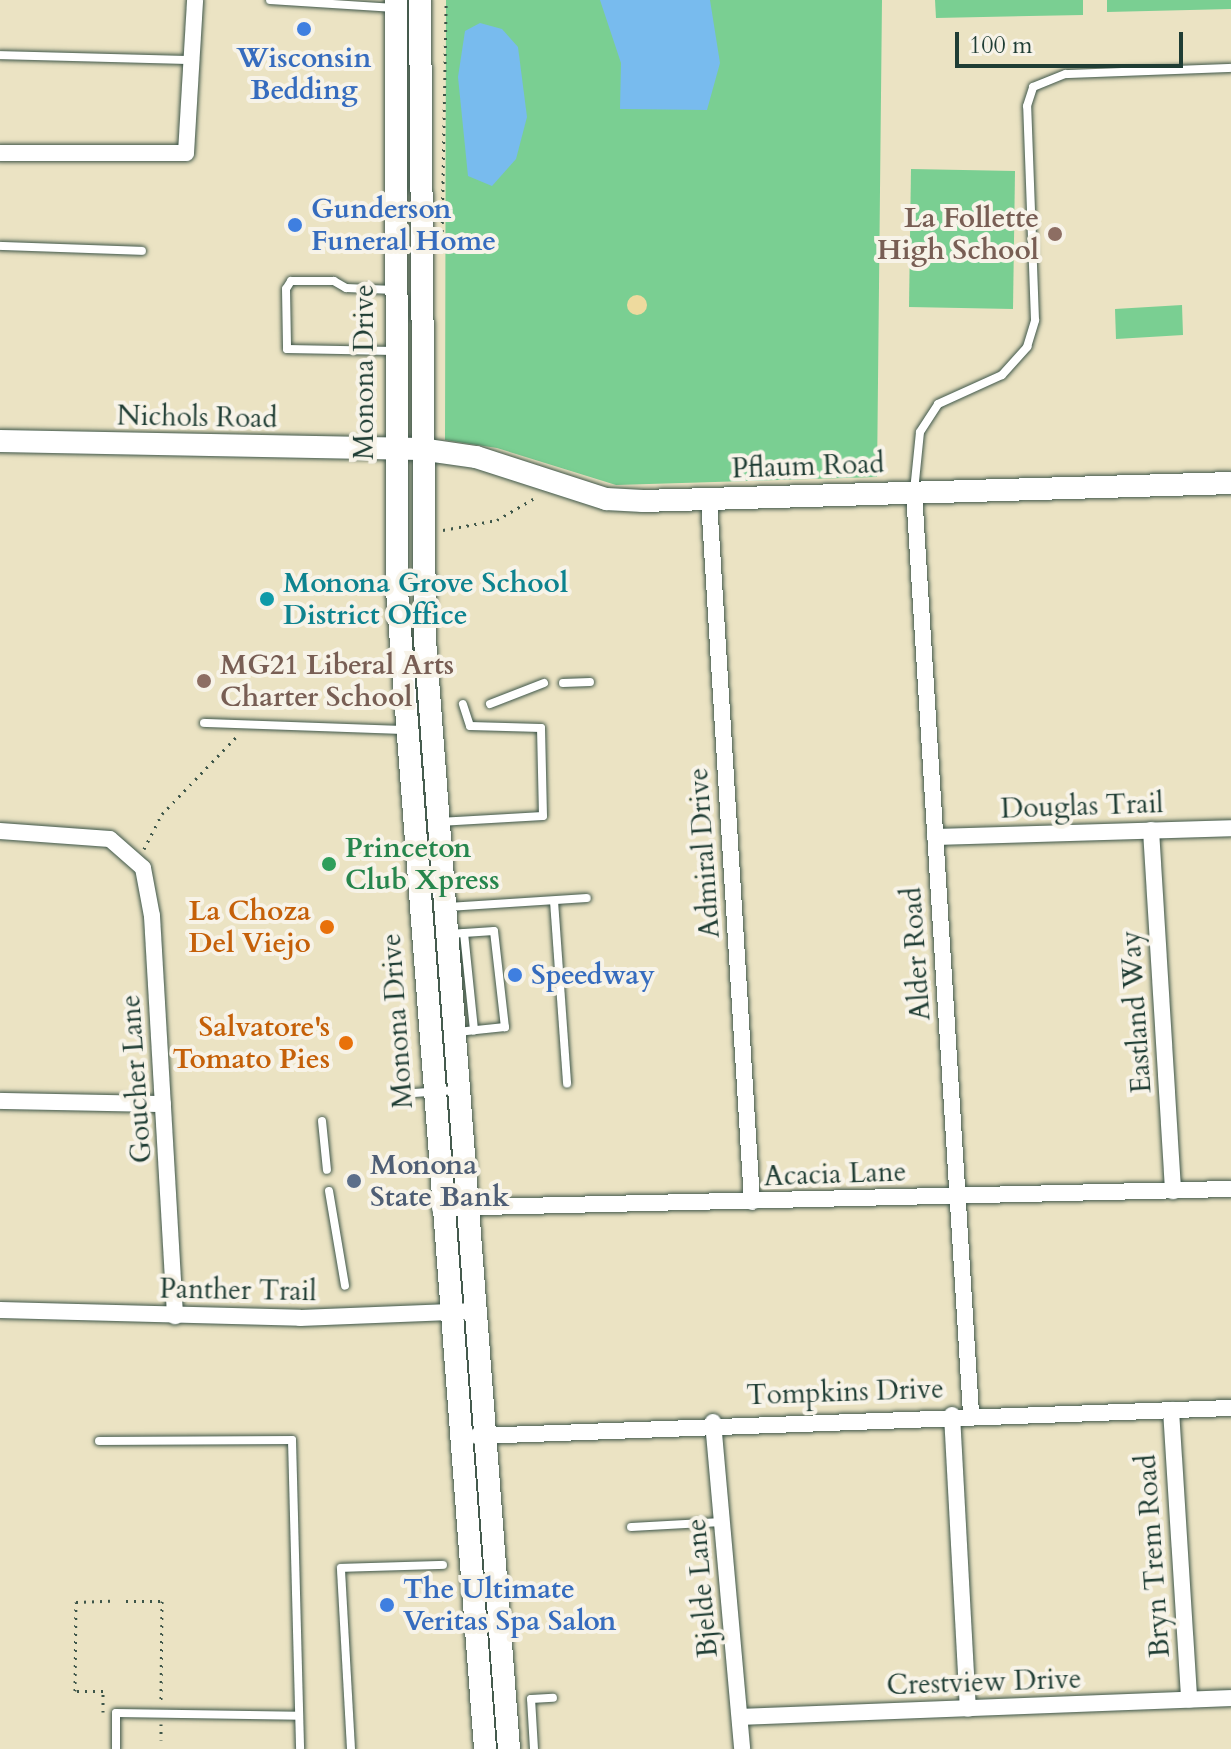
<!DOCTYPE html>
<style>
body{margin:0}
#map{position:relative;width:1231px;height:1749px;overflow:hidden;background:#ebe3c3;font-family:Cardo,serif}
div>[style]{position:absolute}
.green>*{inset:0;background:#7acf92}
.sand>*{inset:0;background:#eeda9e}
.round{border-radius:50%}
.water>*{inset:0;background:#78bbee}
.path>*{height:3px;margin-top:-1.5px;transform-origin:0;background:repeating-linear-gradient(90deg,#3e5649 0 2px,transparent 0 8px)}
.roads{filter:drop-shadow(0 0 2px #3e5649) drop-shadow(0 0 2px #3e5649)}
.lane>*{height:8px;margin:-4px;padding:0 4px;transform-origin:4px;border-radius:4px;background:#fff}
.street>*{height:16px;margin:-8px;padding:0 8px;transform-origin:8px;border-radius:8px;background:#fff}
.secondary>*{height:22px;margin:-11px;padding:0 11px;transform-origin:11px;border-radius:11px;background:#fff}
.dots>*{width:22px;height:22px;translate:-50% -50%;box-sizing:border-box;border:4px solid #f7f3e8;border-radius:50%}
span{translate:-50% -50%;white-space:nowrap;text-align:center;line-height:1.15;-webkit-text-stroke:8px #f7f3e8;paint-order:stroke}
.shop-label{font-size:28px;color:#366cbe;font-weight:700}
.left{translate:0 -50%;text-align:left}
.education-label{font-size:28px;color:#785e54;font-weight:700}
.right{translate:-100% -50%;text-align:right}
.street-label{font-size:28px;color:#1f3d34}
.culture-label{font-size:28px;color:#0d838f;font-weight:700}
.leisure-label{font-size:28px;color:#27864d;font-weight:700}
.food-label{font-size:28px;color:#c56008;font-weight:700}
.service-label{font-size:28px;color:#4e5e75;font-weight:700}
.scale{position:absolute;left:955px;top:32px;width:228px;height:36px;box-sizing:border-box;border:4px solid #1f3d34;border-top:0;padding-left:10px;font-size:24px;line-height:28px;white-space:nowrap;color:#1f3d34;-webkit-text-stroke:6px #f7f3e8;paint-order:stroke}
</style>
<div id="map">
<div class="green">
<div style="clip-path:polygon(446px 0,882px 0,877px 477px,616px 485px,497px 448px,445px 440px)"></div>
<div style="clip-path:polygon(935px 0,1083px 0,1083px 15px,936px 18px)"></div>
<div style="clip-path:polygon(1107px 0,1231px 0,1231px 9px,1107px 12px)"></div>
<div style="clip-path:polygon(911px 169px,1015px 171px,1013px 309px,909px 307px)"></div>
<div style="clip-path:polygon(1182px 305px,1183px 335px,1116px 339px,1115px 309px)"></div>
</div>
<div class="sand">
<div class="round" style="left:627px;top:295px;width:20px;height:20px"></div>
</div>
<div class="water">
<div style="clip-path:polygon(600px 0,710px 0,720px 63px,707px 110px,620px 109px,621px 63px)"></div>
<div style="clip-path:polygon(480px 23px,502px 29px,518px 47px,527px 117px,516px 159px,492px 186px,468px 176px,458px 77px,465px 31px)"></div>
</div>
<div class="path">
<div style="left:442px;top:239px;width:239px;rotate:-89deg"></div>
<div style="left:443px;top:530px;width:55px;rotate:-10.5deg"></div>
<div style="left:497px;top:520px;width:42px;rotate:-30.3deg"></div>
<div style="left:144px;top:849px;width:39px;rotate:-63deg"></div>
<div style="left:162px;top:814px;width:108px;rotate:-46.1deg"></div>
<div style="left:126px;top:1601px;width:36px"></div>
<div style="left:162px;top:1601px;width:103px;rotate:90.6deg"></div>
<div style="left:103px;top:1712px;width:21px;rotate:-90deg"></div>
<div style="left:103px;top:1691px;width:28px;rotate:180deg"></div>
<div style="left:75px;top:1691px;width:89px;rotate:-89.4deg"></div>
<div style="left:76px;top:1602px;width:34px;rotate:-2deg"></div>
<div style="left:161px;top:1724px;width:16px;rotate:90deg"></div>
</div>
<div class="roads">
<div class="lane">
<div style="left:270px;top:0;width:125px;rotate:3.7deg"></div>
<div style="left:0;top:55px;width:193px;rotate:1.5deg"></div>
<div style="left:0;top:246px;width:142px;rotate:2deg"></div>
<div style="left:394px;top:290px;width:48px;rotate:-177.6deg"></div>
<div style="left:346px;top:288px;width:14px;rotate:-150deg"></div>
<div style="left:334px;top:281px;width:43px;rotate:180deg"></div>
<div style="left:291px;top:281px;width:9px;rotate:122deg"></div>
<div style="left:286px;top:289px;width:60px;rotate:89deg"></div>
<div style="left:287px;top:349px;width:107px;rotate:1.1deg"></div>
<div style="left:914px;top:491px;width:59px;rotate:-84.2deg"></div>
<div style="left:920px;top:432px;width:33px;rotate:-57deg"></div>
<div style="left:938px;top:404px;width:70px;rotate:-24.4deg"></div>
<div style="left:1002px;top:375px;width:38px;rotate:-48deg"></div>
<div style="left:1027px;top:347px;width:28px;rotate:-73deg"></div>
<div style="left:1035px;top:320px;width:214px;rotate:-92.1deg"></div>
<div style="left:1027px;top:106px;width:20px;rotate:-72deg"></div>
<div style="left:1033px;top:87px;width:35px;rotate:-22deg"></div>
<div style="left:1066px;top:74px;width:165px;rotate:-2.1deg"></div>
<div style="left:563px;top:683px;width:27px;rotate:-2deg"></div>
<div style="left:490px;top:704px;width:58px;rotate:-21.3deg"></div>
<div style="left:204px;top:723px;width:202px;rotate:2deg"></div>
<div style="left:439px;top:822px;width:104px;rotate:-3.3deg"></div>
<div style="left:543px;top:816px;width:88px;rotate:-91.3deg"></div>
<div style="left:541px;top:728px;width:71px;rotate:-178.4deg"></div>
<div style="left:470px;top:726px;width:23px;rotate:-108deg"></div>
<div style="left:554px;top:901px;width:183px;rotate:85.9deg"></div>
<div style="left:448px;top:907px;width:139px;rotate:-3.7deg"></div>
<div style="left:464px;top:933px;width:98px;rotate:84.1deg"></div>
<div style="left:449px;top:934px;width:45px;rotate:-3.8deg"></div>
<div style="left:494px;top:931px;width:97px;rotate:83.5deg"></div>
<div style="left:505px;top:1027px;width:48px;rotate:174.1deg"></div>
<div style="left:414px;top:1093px;width:43px;rotate:-4deg"></div>
<div style="left:322px;top:1121px;width:49px;rotate:84.2deg"></div>
<div style="left:329px;top:1191px;width:96px;rotate:80.4deg"></div>
<div style="left:99px;top:1441px;width:193px;rotate:-0.3deg"></div>
<div style="left:292px;top:1440px;width:309px;rotate:88.5deg"></div>
<div style="left:631px;top:1527px;width:91px;rotate:-3.1deg"></div>
<div style="left:116px;top:1749px;width:36px;rotate:-90deg"></div>
<div style="left:116px;top:1713px;width:183px;rotate:0.9deg"></div>
<div style="left:351px;top:1749px;width:181px;rotate:-93.2deg"></div>
<div style="left:341px;top:1568px;width:102px;rotate:-1.7deg"></div>
<div style="left:534px;top:1749px;width:50px;rotate:-93.4deg"></div>
<div style="left:531px;top:1699px;width:22px;rotate:-3deg"></div>
</div>
<div class="street">
<div style="left:0;top:153px;width:186px"></div>
<div style="left:186px;top:153px;width:153px;rotate:-86.6deg"></div>
<div style="left:914px;top:492px;width:924px;rotate:86.46deg"></div>
<div style="left:709px;top:500px;width:703px;rotate:86.49deg"></div>
<div style="left:1151px;top:830px;width:362px;rotate:86.5deg"></div>
<div style="left:0;top:831px;width:110px;rotate:4.2deg"></div>
<div style="left:110px;top:839px;width:44px;rotate:41.3deg"></div>
<div style="left:143px;top:868px;width:49px;rotate:79.4deg"></div>
<div style="left:152px;top:916px;width:401px;rotate:86.7deg"></div>
<div style="left:935px;top:837px;width:296px;rotate:-1.7deg"></div>
<div style="left:0;top:1101px;width:163px;rotate:1.1deg"></div>
<div style="left:440px;top:1208px;width:791px;rotate:-1.38deg"></div>
<div style="left:0;top:1310px;width:300px;rotate:1.5deg"></div>
<div style="left:300px;top:1318px;width:176px;rotate:-2.3deg"></div>
<div style="left:1171px;top:1410px;width:290px;rotate:86.4deg"></div>
<div style="left:952px;top:1415px;width:294px;rotate:86.9deg"></div>
<div style="left:713px;top:1422px;width:328px;rotate:84.9deg"></div>
<div style="left:477px;top:1436px;width:755px;rotate:-2.13deg"></div>
<div style="left:740px;top:1717px;width:491px;rotate:-2.2deg"></div>
</div>
<div class="secondary">
<div style="left:396px;top:0;width:591px;rotate:89.9deg"></div>
<div style="left:397px;top:591px;width:1161px;rotate:85.65deg"></div>
<div style="left:420px;top:0;width:640px;rotate:89.55deg"></div>
<div style="left:425px;top:640px;width:1112px;rotate:85.67deg"></div>
<div style="left:0;top:441px;width:420px;rotate:1.1deg"></div>
<div style="left:420px;top:449px;width:57px;rotate:8.1deg"></div>
<div style="left:476px;top:457px;width:137px;rotate:17.9deg"></div>
<div style="left:606px;top:499px;width:37px;rotate:3deg"></div>
<div style="left:643px;top:501px;width:588px;rotate:-1.75deg"></div>
</div>
</div>
<div class="dots">
<div style="left:304px;top:29px;background:#3f7fe0"></div>
<div style="left:295px;top:225px;background:#3f7fe0"></div>
<div style="left:1055px;top:234px;background:#8d6e63"></div>
<div style="left:267px;top:599px;background:#0f9aa8"></div>
<div style="left:204px;top:681px;background:#8d6e63"></div>
<div style="left:329px;top:864px;background:#2e9e5b"></div>
<div style="left:327px;top:927px;background:#e8710a"></div>
<div style="left:515px;top:975px;background:#3f7fe0"></div>
<div style="left:346px;top:1043px;background:#e8710a"></div>
<div style="left:354px;top:1181px;background:#5c6f8a"></div>
<div style="left:387px;top:1605px;background:#3f7fe0"></div>
</div>
<div class="shop-label">
<span style="left:304px;top:74px">Wisconsin<br>Bedding</span>
<span class="left" style="left:311px;top:225px">Gunderson<br>Funeral Home</span>
<span class="left" style="left:531px;top:975px">Speedway</span>
<span class="left" style="left:403px;top:1605px">The Ultimate<br>Veritas Spa Salon</span>
</div>
<div class="education-label">
<span class="right" style="left:1039px;top:234px">La Follette<br>High School</span>
<span class="left" style="left:220px;top:681px">MG21 Liberal Arts<br>Charter School</span>
</div>
<div class="street-label">
<span style="left:364px;top:372px;rotate:-90deg">Monona Drive</span>
<span style="left:197px;top:417px;rotate:1deg">Nichols Road</span>
<span style="left:808px;top:466px;rotate:-2deg">Pflaum Road</span>
<span style="left:1082px;top:806px;rotate:-2deg">Douglas Trail</span>
<span style="left:704px;top:853px;rotate:-94deg">Admiral Drive</span>
<span style="left:916px;top:954px;rotate:-94deg">Alder Road</span>
<span style="left:1136px;top:1012px;rotate:-94deg">Eastland Way</span>
<span style="left:397px;top:1021px;rotate:-94deg">Monona Drive</span>
<span style="left:136px;top:1079px;rotate:-94deg">Goucher Lane</span>
<span style="left:835px;top:1174px;rotate:-2deg">Acacia Lane</span>
<span style="left:238px;top:1290px;rotate:1deg">Panther Trail</span>
<span style="left:845px;top:1392px;rotate:-2deg">Tompkins Drive</span>
<span style="left:1153px;top:1556px;rotate:-94deg">Bryn Trem Road</span>
<span style="left:702px;top:1588px;rotate:-95deg">Bjelde Lane</span>
<span style="left:984px;top:1682px;rotate:-2deg">Crestview Drive</span>
</div>
<div class="culture-label">
<span class="left" style="left:283px;top:599px">Monona Grove School<br>District Office</span>
</div>
<div class="leisure-label">
<span class="left" style="left:345px;top:864px">Princeton<br>Club Xpress</span>
</div>
<div class="food-label">
<span class="right" style="left:311px;top:927px">La Choza<br>Del Viejo</span>
<span class="right" style="left:330px;top:1043px">Salvatore's<br>Tomato Pies</span>
</div>
<div class="service-label">
<span class="left" style="left:370px;top:1181px">Monona<br>State Bank</span>
</div>
<div class="scale">100 m</div>
</div>
